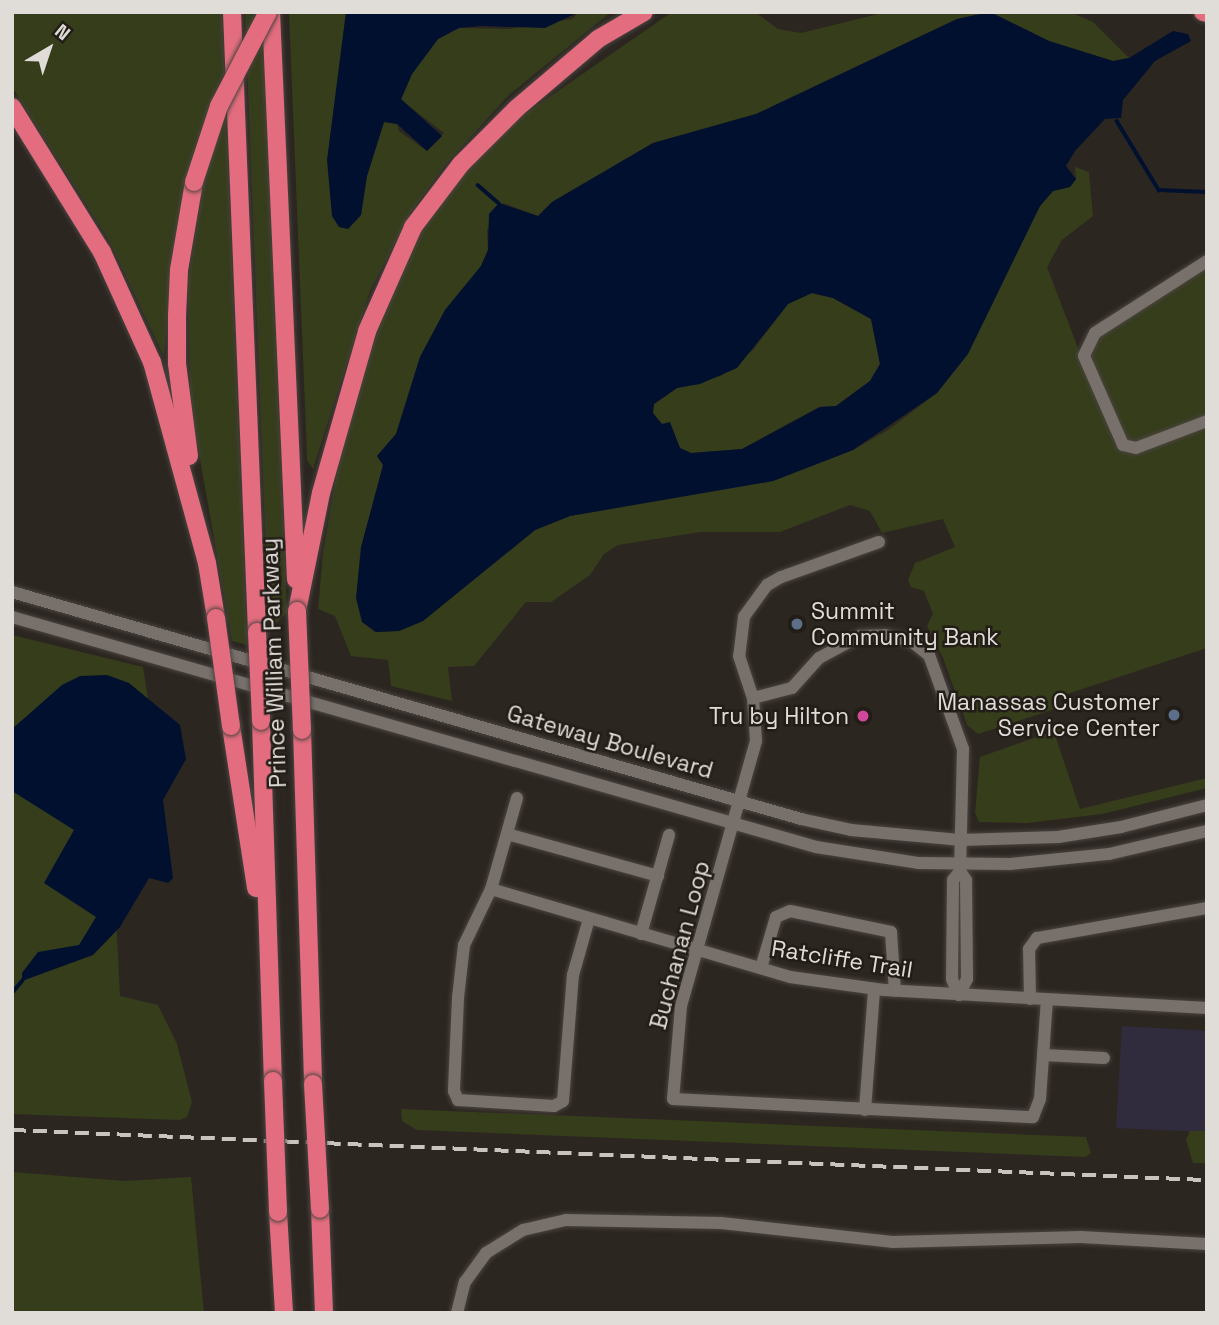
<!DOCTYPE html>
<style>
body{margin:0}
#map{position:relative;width:1219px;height:1325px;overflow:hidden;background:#2c2621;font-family:"Space Grotesk",sans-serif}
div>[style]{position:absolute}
.industrial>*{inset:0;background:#302c3d}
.green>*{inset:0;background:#353d1b}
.water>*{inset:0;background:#01102f}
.stream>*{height:3.5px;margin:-1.75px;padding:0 1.75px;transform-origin:1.75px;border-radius:1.75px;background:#01102f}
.roads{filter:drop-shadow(0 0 2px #4a4440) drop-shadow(0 0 2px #4a4440)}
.minor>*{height:12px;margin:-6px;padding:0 6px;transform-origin:6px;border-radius:6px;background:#78706a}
.highway>*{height:18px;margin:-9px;padding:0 9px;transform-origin:9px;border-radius:9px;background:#e36d7e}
.rail>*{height:3.5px;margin-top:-1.75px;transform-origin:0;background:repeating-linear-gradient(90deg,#c9c4c0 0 14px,transparent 0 21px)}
.bridges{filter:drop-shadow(0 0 2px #4a4440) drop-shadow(0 0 2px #4a4440)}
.highway-bridge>*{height:18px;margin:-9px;padding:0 9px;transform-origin:9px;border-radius:9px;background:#e36d7e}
.dots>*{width:19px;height:19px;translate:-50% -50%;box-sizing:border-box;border:4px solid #231d17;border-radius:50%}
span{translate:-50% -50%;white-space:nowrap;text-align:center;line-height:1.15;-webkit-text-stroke:5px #231d17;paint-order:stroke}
.poi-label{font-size:23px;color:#e0dcd8}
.left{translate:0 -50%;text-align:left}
.right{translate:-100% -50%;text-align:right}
.street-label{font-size:23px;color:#e0dcd8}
.frame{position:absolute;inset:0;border:14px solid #e0dcd8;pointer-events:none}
.north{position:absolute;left:14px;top:14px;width:70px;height:70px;-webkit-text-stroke:5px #231d17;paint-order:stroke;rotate:39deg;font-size:19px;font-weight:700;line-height:28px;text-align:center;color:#e0dcd8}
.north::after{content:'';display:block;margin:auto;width:24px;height:32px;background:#e0dcd8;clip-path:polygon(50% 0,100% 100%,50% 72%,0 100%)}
</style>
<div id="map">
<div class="industrial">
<div style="clip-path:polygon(1122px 1026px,1207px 1031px,1207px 1132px,1116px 1128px)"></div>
</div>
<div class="green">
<div style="clip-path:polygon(12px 12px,222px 12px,247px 645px,232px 641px,190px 402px,188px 281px,203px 184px,186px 180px,171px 268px,164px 357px,110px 242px,12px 87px)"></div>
<div style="clip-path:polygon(245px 12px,262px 12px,287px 612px,269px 631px)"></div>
<div style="clip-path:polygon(289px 12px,346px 12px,328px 160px,348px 229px,361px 215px,367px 176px,384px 122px,397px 124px,399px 131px,427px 151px,444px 133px,401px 100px,412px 74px,438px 39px,459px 28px,510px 29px,572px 19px,579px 12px,611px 12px,509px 95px,445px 165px,411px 212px,370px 291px,313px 469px,307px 460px,306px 432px)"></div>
<div style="clip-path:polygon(672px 12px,755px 12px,778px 29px,801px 33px,886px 12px,989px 12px,957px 19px,756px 114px,653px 143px,552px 202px,538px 216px,503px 203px,487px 230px,488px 250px,481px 266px,445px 310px,420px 357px,396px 434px,377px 456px,383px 464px,362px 622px,375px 632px,399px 631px,423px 621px,535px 530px,570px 516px,773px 481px,853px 450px,888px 430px,937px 393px,1040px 206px,1053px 191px,1070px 187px,1076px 179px,1075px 167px,1089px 172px,1093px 216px,1062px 240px,1047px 267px,1114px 442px,1133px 454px,1205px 426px,1207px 431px,1207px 648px,1055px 698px,1055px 709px,978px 734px,967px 725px,943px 658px,927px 626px,933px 614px,924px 591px,911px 587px,908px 580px,915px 563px,955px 547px,943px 519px,882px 533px,870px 511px,850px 505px,780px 532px,700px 532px,618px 545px,604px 554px,590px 575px,551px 602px,526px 602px,474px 666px,448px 667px,452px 701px,391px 686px,388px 660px,351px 656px,335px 616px,318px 609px,323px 552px,336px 477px,373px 339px,415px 239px,446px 190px,516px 120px)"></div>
<div style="clip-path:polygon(990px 12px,1070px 12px,1093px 22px,1129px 58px,1113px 61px,1049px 41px)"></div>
<div style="clip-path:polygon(1206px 262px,1207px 421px,1130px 448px,1086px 365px,1088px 341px)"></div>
<div style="clip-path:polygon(811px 293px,833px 298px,871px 319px,880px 364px,870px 381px,836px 406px,819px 407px,742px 449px,691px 453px,680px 448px,652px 413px,654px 404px,677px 388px,721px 376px,753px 350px,788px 304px)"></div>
<div style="clip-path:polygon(12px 635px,143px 667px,150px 711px,109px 776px,120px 996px,158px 1005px,177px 1044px,192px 1102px,187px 1117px,180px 1120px,12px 1114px)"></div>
<div style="clip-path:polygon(1070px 725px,1075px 727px,1055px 735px,1080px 809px,1207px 778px,1207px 788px,1102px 814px,1027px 823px,979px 822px,975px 813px,980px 757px)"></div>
<div style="clip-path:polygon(401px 1109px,1086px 1137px,1091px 1153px,1085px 1157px,417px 1130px,402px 1121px)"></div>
<div style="clip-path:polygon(1190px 1131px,1207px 1131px,1207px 1163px,1193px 1163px,1186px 1140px)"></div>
<div style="clip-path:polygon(12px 1172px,125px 1181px,191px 1177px,204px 1313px,12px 1313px)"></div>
</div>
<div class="water">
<div style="clip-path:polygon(346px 12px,579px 12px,545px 28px,481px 26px,459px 28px,438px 39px,412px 74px,401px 99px,442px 136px,427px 151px,397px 124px,384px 122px,367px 176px,361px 215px,348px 229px,339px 227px,332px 216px,327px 160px)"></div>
<div style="clip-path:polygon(evenodd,990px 12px,1049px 41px,1113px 61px,1129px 58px,1173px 31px,1188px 34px,1191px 41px,1155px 61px,1123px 100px,1121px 118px,1105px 119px,1075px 151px,1066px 166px,1076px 179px,1070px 187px,1053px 191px,1040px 206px,968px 354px,937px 393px,853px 450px,773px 481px,570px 516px,535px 530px,423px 621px,399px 631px,376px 632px,362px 622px,356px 598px,361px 547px,383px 465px,377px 456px,396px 434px,420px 357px,445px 310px,481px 266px,488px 250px,489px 214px,499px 203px,538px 216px,552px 202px,653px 143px,756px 114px,957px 19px,990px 12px,812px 293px,833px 298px,871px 319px,880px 364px,870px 381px,836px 406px,820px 407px,742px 449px,691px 453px,680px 448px,670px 422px,662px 424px,653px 413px,654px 404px,677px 388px,700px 384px,737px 368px,788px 304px,812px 293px)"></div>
<div style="clip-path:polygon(107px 675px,129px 683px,180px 725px,186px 759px,163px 800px,173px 878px,168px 883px,149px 878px,120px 927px,93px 955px,22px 981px,22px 973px,38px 952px,79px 945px,96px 917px,44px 883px,74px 830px,12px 791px,12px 729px,62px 685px,80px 676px)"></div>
</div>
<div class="stream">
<div style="left:1117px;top:121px;width:81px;rotate:58.7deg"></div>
<div style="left:1159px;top:190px;width:48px;rotate:2.4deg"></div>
<div style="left:478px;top:185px;width:28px;rotate:41deg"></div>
<div style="left:12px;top:993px;width:16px;rotate:-50deg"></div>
</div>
<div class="roads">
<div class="minor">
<div style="left:1207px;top:261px;width:133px;rotate:147.3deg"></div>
<div style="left:1095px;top:333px;width:25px;rotate:116deg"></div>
<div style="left:1084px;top:356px;width:97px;rotate:66.3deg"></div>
<div style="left:1123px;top:445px;width:13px;rotate:13deg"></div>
<div style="left:1136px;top:448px;width:76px;rotate:-20.8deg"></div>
<div style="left:879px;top:542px;width:104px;rotate:160.3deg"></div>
<div style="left:781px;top:577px;width:16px;rotate:150deg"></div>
<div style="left:767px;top:585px;width:39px;rotate:126deg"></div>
<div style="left:744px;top:617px;width:39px;rotate:97deg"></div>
<div style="left:739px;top:656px;width:44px;rotate:71.6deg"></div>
<div style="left:753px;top:698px;width:43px;rotate:86deg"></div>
<div style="left:756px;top:741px;width:275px;rotate:105.8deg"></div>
<div style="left:681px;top:1006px;width:93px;rotate:94.9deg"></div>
<div style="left:673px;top:1099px;width:360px;rotate:2.9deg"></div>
<div style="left:1033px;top:1117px;width:19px;rotate:-69deg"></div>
<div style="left:1040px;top:1099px;width:99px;rotate:-86deg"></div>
<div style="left:12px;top:592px;width:821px;rotate:16.05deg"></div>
<div style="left:801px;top:819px;width:51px;rotate:12.4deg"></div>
<div style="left:851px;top:830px;width:109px;rotate:5.2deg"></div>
<div style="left:960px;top:840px;width:98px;rotate:-1.8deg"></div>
<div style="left:1058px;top:837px;width:64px;rotate:-9deg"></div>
<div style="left:1121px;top:827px;width:89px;rotate:-14.3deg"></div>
<div style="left:12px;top:617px;width:836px;rotate:15.96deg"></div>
<div style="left:816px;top:847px;width:103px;rotate:8.9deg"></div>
<div style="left:918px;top:863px;width:92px;rotate:0.6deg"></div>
<div style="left:1010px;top:864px;width:100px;rotate:-5.8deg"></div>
<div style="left:1109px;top:854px;width:101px;rotate:-13.2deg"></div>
<div style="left:753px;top:698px;width:40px;rotate:-14.4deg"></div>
<div style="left:792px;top:688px;width:40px;rotate:-48deg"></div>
<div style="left:819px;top:658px;width:47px;rotate:-28.2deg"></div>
<div style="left:860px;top:636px;width:25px;rotate:-2deg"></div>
<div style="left:885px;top:635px;width:27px;rotate:13deg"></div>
<div style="left:911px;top:641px;width:23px;rotate:38deg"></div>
<div style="left:929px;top:655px;width:100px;rotate:70.1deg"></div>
<div style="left:963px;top:749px;width:122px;rotate:91.4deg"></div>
<div style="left:517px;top:798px;width:95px;rotate:105.9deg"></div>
<div style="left:491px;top:889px;width:62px;rotate:115.7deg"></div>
<div style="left:464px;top:945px;width:53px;rotate:96.5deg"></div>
<div style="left:458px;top:998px;width:93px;rotate:92.5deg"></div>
<div style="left:454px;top:1091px;width:10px;rotate:66deg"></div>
<div style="left:458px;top:1100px;width:96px;rotate:3.6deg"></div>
<div style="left:554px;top:1106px;width:10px;rotate:-29deg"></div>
<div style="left:563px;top:1101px;width:126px;rotate:-85.5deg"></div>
<div style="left:573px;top:975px;width:58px;rotate:-74.1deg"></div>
<div style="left:507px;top:834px;width:157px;rotate:15.5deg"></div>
<div style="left:960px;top:871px;width:11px;rotate:56deg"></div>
<div style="left:966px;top:880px;width:99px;rotate:89.4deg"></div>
<div style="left:967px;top:979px;width:18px;rotate:117deg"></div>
<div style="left:959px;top:995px;width:17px;rotate:-114deg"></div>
<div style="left:952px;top:979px;width:99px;rotate:-89.4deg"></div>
<div style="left:953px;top:880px;width:11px;rotate:-52deg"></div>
<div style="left:491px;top:889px;width:312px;rotate:16.4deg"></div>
<div style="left:790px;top:977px;width:95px;rotate:7.9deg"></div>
<div style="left:884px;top:990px;width:324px;rotate:3.2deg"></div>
<div style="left:641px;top:934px;width:103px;rotate:-74.2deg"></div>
<div style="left:761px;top:968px;width:53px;rotate:-73.6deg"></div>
<div style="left:776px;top:917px;width:15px;rotate:-23deg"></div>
<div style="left:790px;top:911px;width:103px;rotate:11.7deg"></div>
<div style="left:891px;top:932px;width:59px;rotate:86.1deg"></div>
<div style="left:1030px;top:999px;width:50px;rotate:-91.1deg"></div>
<div style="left:1029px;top:949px;width:14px;rotate:-54deg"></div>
<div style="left:1037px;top:938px;width:173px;rotate:-10deg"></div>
<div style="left:1043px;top:1055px;width:61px;rotate:2.8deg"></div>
<div style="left:865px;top:1110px;width:121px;rotate:-85.7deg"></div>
<div style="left:457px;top:1313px;width:32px;rotate:-76deg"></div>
<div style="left:465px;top:1282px;width:36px;rotate:-54deg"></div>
<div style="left:486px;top:1253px;width:44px;rotate:-31.9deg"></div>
<div style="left:523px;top:1230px;width:44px;rotate:-13.1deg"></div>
<div style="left:566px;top:1220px;width:155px;rotate:1.1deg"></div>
<div style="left:721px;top:1223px;width:172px;rotate:6.3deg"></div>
<div style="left:892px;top:1242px;width:189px;rotate:-1.5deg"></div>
<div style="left:1081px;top:1237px;width:126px;rotate:3.2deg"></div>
</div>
<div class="highway">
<div style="left:232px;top:12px;width:621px;rotate:87.69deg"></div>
<div style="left:271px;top:12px;width:568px;rotate:87.48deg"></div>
<div style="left:1203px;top:12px;width:4px;rotate:14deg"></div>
<div style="left:12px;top:107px;width:171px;rotate:58.2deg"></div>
<div style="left:102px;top:252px;width:121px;rotate:65.6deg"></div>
<div style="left:152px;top:362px;width:208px;rotate:74.7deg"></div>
<div style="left:207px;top:563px;width:56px;rotate:80.7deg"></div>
<div style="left:189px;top:456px;width:94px;rotate:-97.4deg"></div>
<div style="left:177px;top:363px;width:47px;rotate:-90deg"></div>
<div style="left:177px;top:316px;width:46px;rotate:-87.5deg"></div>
<div style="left:179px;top:270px;width:89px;rotate:-80.3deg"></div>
<div style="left:297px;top:611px;width:120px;rotate:-78.5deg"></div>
<div style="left:321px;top:493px;width:168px;rotate:-74.1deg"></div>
<div style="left:367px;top:331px;width:114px;rotate:-66.1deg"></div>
<div style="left:413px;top:227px;width:79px;rotate:-52.7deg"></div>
<div style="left:461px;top:164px;width:79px;rotate:-45deg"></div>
<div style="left:517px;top:108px;width:106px;rotate:-40.4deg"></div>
<div style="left:598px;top:39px;width:53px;rotate:-30.4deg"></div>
<div style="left:261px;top:721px;width:360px;rotate:88.1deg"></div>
<div style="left:231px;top:726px;width:164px;rotate:81.2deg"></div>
<div style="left:302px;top:730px;width:354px;rotate:88.2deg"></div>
<div style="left:320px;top:1209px;width:104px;rotate:87.8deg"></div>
<div style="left:278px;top:1212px;width:101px;rotate:86.6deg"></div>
</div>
</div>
<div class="rail">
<div style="left:12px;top:1130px;width:1196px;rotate:2.4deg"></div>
</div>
<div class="bridges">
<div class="highway-bridge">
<div style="left:194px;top:182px;width:80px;rotate:-71.8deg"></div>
<div style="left:219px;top:106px;width:106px;rotate:-62.5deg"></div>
<div style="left:297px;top:611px;width:119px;rotate:87.6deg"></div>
<div style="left:216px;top:618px;width:109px;rotate:82.1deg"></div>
<div style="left:257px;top:632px;width:89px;rotate:87.4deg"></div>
<div style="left:273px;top:1081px;width:131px;rotate:87.8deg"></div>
<div style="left:313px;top:1084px;width:125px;rotate:86.8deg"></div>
</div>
</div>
<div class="dots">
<div style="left:797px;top:624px;background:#5c6f8a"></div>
<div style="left:1174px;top:715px;background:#5c6f8a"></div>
<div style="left:863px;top:716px;background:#d1479c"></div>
</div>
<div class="poi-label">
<span class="left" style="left:811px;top:624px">Summit<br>Community Bank</span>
<span class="right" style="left:1160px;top:715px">Manassas Customer<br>Service Center</span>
<span class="right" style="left:849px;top:716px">Tru by Hilton</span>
</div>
<div class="street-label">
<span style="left:274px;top:663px;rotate:-92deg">Prince William Parkway</span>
<span style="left:610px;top:742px;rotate:16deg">Gateway Boulevard</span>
<span style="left:680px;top:945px;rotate:-75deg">Buchanan Loop</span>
<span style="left:842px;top:959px;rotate:9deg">Ratcliffe Trail</span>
</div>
<div class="frame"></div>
<div class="north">N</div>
</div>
